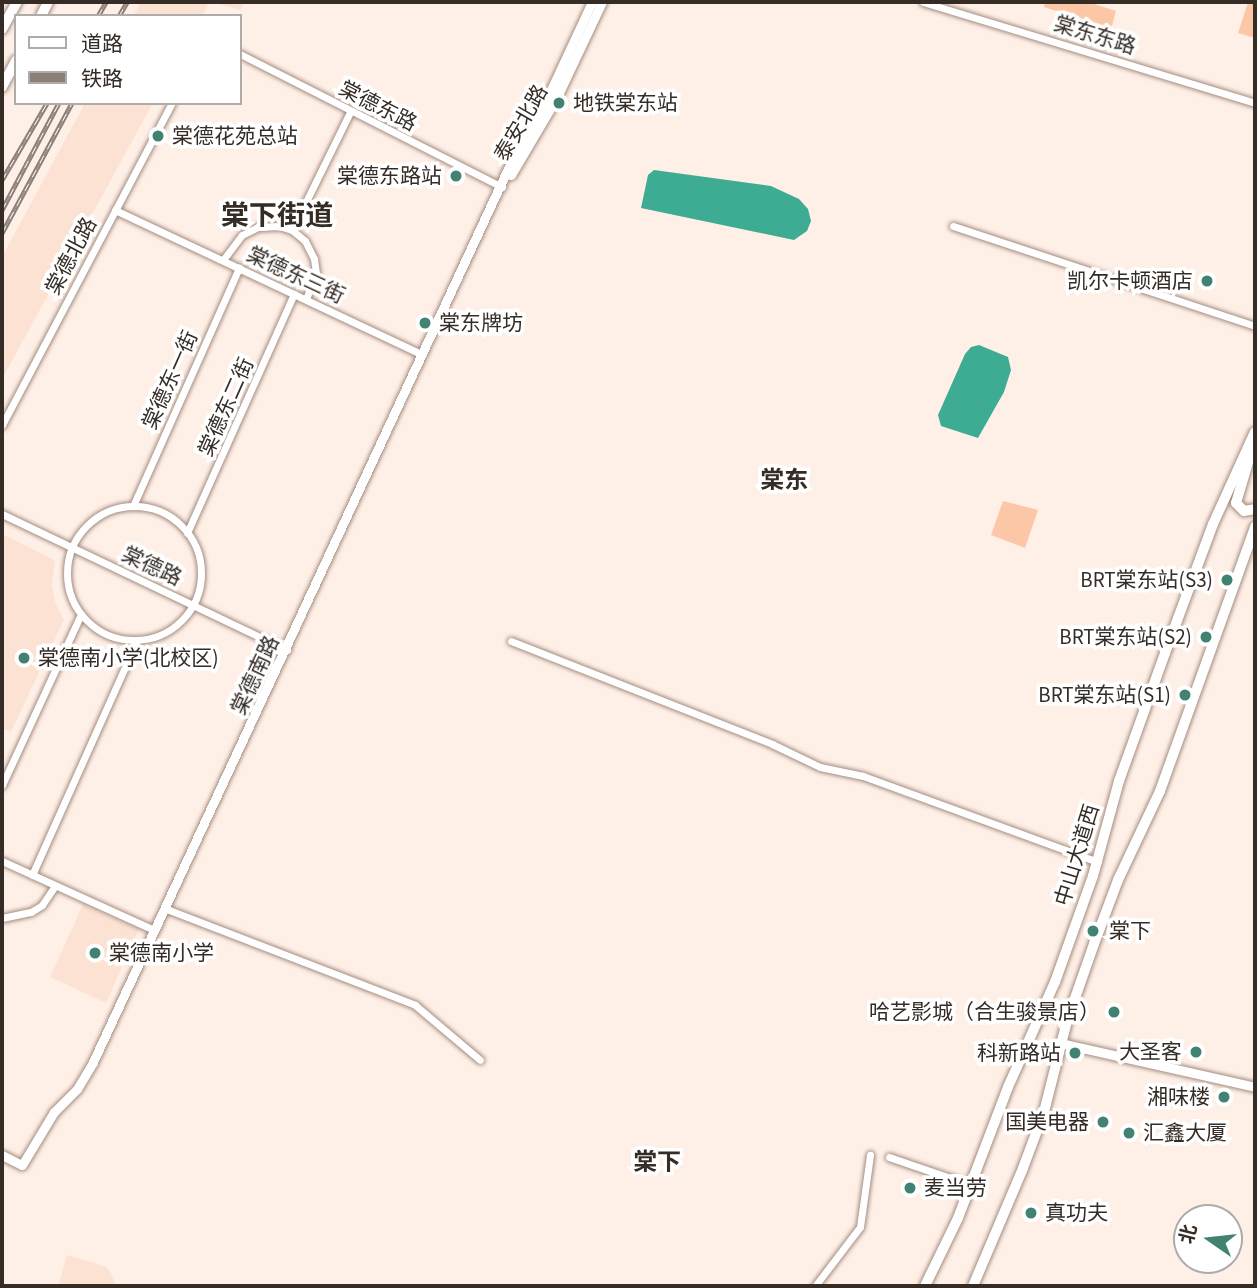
<!DOCTYPE html>
<meta charset="utf-8">
<style>
body{margin:0}
#map{position:relative;width:1257px;height:1288px;overflow:hidden;background:#fff0e7;font-family:"Source Sans 3","Noto Sans SC",sans-serif}
div>[style]{position:absolute}
.built>*{inset:0;background:#fce2d3}
.green>*{inset:0;background:#fcc7a7}
.water>*{inset:0;background:#3dac93}
.roads{filter:drop-shadow(0 0 2px #a48d80) drop-shadow(0 0 2px #a48d80)}
.minor>*{height:7px;margin:-3.5px;padding:0 3.5px;transform-origin:3.5px;border-radius:3.5px;background:#fff}
.minor>.ring{margin:-3.5px;padding:0;box-sizing:content-box;background:none;border:7px solid #fff;border-radius:50%}
.tertiary>*{height:9px;margin:-4.5px;padding:0 4.5px;transform-origin:4.5px;border-radius:4.5px;background:#fff}
.trunk>*{height:10px;margin:-5px;padding:0 5px;transform-origin:5px;border-radius:5px;background:#fff}
.rail>*{height:5px;margin-top:-2.5px;transform-origin:0;background:repeating-linear-gradient(90deg,#fff 0 8px,#8b7f78 0 16px);box-sizing:border-box;border-block:2px solid #8b7f78}
.dots>*{width:19px;height:19px;translate:-50% -50%;box-sizing:border-box;border:4px solid #fff;border-radius:50%}
span{translate:-50% -50%;white-space:nowrap;text-align:center;line-height:1.15;-webkit-text-stroke:7px #fff;paint-order:stroke}
.street-label{font-size:21px;color:#352c26}
.poi-label{font-size:21px;color:#352c26}
.left{translate:0 -50%;text-align:left}
.right{translate:-100% -50%;text-align:right}
.quarter-label{font-size:24px;color:#352c26;font-weight:700}
.district-label{font-size:28px;color:#352c26;font-weight:700}
.frame{position:absolute;inset:0;border:4px solid #352c26;pointer-events:none}
.legend{position:absolute;left:14px;top:14px;width:228px;height:91px;box-sizing:border-box;background:#fff;border:2px solid #aeaba8;margin:0;padding:9px 12px;list-style:none;font-size:21px;color:#352c26}
.legend li{display:flex;align-items:center;gap:14px;height:35px}
.legend b{width:35px;border:2px solid #aeaba8}
.north{position:absolute;left:1173px;top:1204px;width:70px;height:70px;box-sizing:border-box;background:#fff;border:2px solid #aeaba8;border-radius:50%;rotate:284deg;font-size:19px;font-weight:700;line-height:28px;text-align:center;color:#352c26}
.north::after{content:'';display:block;margin:auto;width:24px;height:32px;background:#418272;clip-path:polygon(50% 0,100% 100%,50% 72%,0 100%)}
</style>
<div id="map">
<div class="built">
<div style="clip-path:polygon(141px 2px,245px 2px,240px 10px,215px 3px,208px 5px,202px 16px,133px 16px)"></div>
<div style="clip-path:polygon(85px 103px,153px 103px,2px 379px,2px 257px)"></div>
<div style="clip-path:polygon(2px 534px,55px 560px,52px 585px,55px 602px,64px 620px,11px 732px,2px 728px)"></div>
<div style="clip-path:polygon(83px 904px,139px 929px,106px 1003px,50px 977px)"></div>
<div style="clip-path:polygon(67px 1255px,107px 1267px,117px 1286px,58px 1286px)"></div>
</div>
<div class="green">
<div style="clip-path:polygon(1045px 2px,1088px 2px,1116px 11px,1111px 29px,1044px 7px)"></div>
<div style="clip-path:polygon(1248px 2px,1255px 2px,1255px 38px,1238px 33px)"></div>
<div style="clip-path:polygon(1003px 501px,1038px 510px,1025px 548px,991px 535px)"></div>
</div>
<div class="water">
<div style="clip-path:polygon(654px 170px,771px 186px,799px 199px,808px 209px,811px 221px,807px 231px,794px 240px,641px 208px,648px 175px)"></div>
<div style="clip-path:polygon(979px 345px,1008px 357px,1011px 370px,1004px 392px,978px 438px,941px 426px,938px 415px,965px 354px,971px 347px)"></div>
</div>
<div class="roads">
<div class="minor">
<div style="left:923px;top:2px;width:347px;rotate:16.9deg"></div>
<div style="left:240px;top:54px;width:294px;rotate:26.9deg"></div>
<div style="left:115px;top:210px;width:340px;rotate:25.2deg"></div>
<div style="left:953px;top:226px;width:318px;rotate:18.3deg"></div>
<div style="left:292px;top:230px;width:131px;rotate:-63.8deg"></div>
<div style="left:223px;top:260px;width:31px;rotate:-53deg"></div>
<div style="left:242px;top:235px;width:18px;rotate:-27deg"></div>
<div style="left:258px;top:227px;width:21px;rotate:-3deg"></div>
<div style="left:279px;top:226px;width:14px;rotate:17deg"></div>
<div style="left:292px;top:230px;width:17px;rotate:40deg"></div>
<div style="left:305px;top:241px;width:20px;rotate:63deg"></div>
<div style="left:314px;top:259px;width:15px;rotate:82deg"></div>
<div style="left:316px;top:274px;width:27px;rotate:112deg"></div>
<div style="left:2px;top:425px;width:364px;rotate:-62.2deg"></div>
<div style="left:133px;top:506px;width:261px;rotate:-66deg"></div>
<div class="ring" style="left:67px;top:506px;width:127px;height:127px"></div>
<div style="left:2px;top:514px;width:316px;rotate:25.5deg"></div>
<div style="left:187px;top:533px;width:262px;rotate:-65.9deg"></div>
<div style="left:511px;top:641px;width:281px;rotate:21.5deg"></div>
<div style="left:772px;top:744px;width:53px;rotate:25.6deg"></div>
<div style="left:820px;top:767px;width:44px;rotate:11.8deg"></div>
<div style="left:863px;top:776px;width:250px;rotate:20.1deg"></div>
<div style="left:2px;top:785px;width:188px;rotate:-65.2deg"></div>
<div style="left:2px;top:861px;width:167px;rotate:24.4deg"></div>
<div style="left:32px;top:875px;width:257px;rotate:-65.9deg"></div>
<div style="left:164px;top:908px;width:269px;rotate:21.1deg"></div>
<div style="left:415px;top:1005px;width:85px;rotate:40.2deg"></div>
<div style="left:2px;top:918px;width:30px;rotate:-12deg"></div>
<div style="left:31px;top:912px;width:13px;rotate:-32deg"></div>
<div style="left:42px;top:905px;width:23px;rotate:-56deg"></div>
<div style="left:889px;top:1157px;width:87px;rotate:18.9deg"></div>
<div style="left:815px;top:1286px;width:74px;rotate:-52.7deg"></div>
<div style="left:860px;top:1227px;width:73px;rotate:-82.1deg"></div>
</div>
<div class="tertiary">
<div style="left:511px;top:175px;width:91px;rotate:-59.5deg"></div>
<div style="left:557px;top:97px;width:105px;rotate:-64.7deg"></div>
<div style="left:1060px;top:1043px;width:200px;rotate:12.7deg"></div>
<div style="left:2px;top:1155px;width:22px;rotate:27deg"></div>
<div style="left:22px;top:1165px;width:62px;rotate:-58.9deg"></div>
<div style="left:54px;top:1112px;width:33px;rotate:-45deg"></div>
<div style="left:77px;top:1089px;width:31px;rotate:-59deg"></div>
<div style="left:93px;top:1062px;width:990px;rotate:-65.09deg"></div>
<div style="left:510px;top:164px;width:82px;rotate:-60.9deg"></div>
<div style="left:550px;top:92px;width:99px;rotate:-65deg"></div>
</div>
<div class="trunk">
<div style="left:41px;top:16px;width:16px;rotate:-63deg"></div>
<div style="left:2px;top:29px;width:31px;rotate:-61deg"></div>
<div style="left:2px;top:87px;width:30px;rotate:-62deg"></div>
<div style="left:1252px;top:449px;width:56px;rotate:106.5deg"></div>
<div style="left:1236px;top:503px;width:11px;rotate:45deg"></div>
<div style="left:1244px;top:511px;width:11px;rotate:-10deg"></div>
<div style="left:925px;top:1286px;width:76px;rotate:-64.1deg"></div>
<div style="left:958px;top:1218px;width:140px;rotate:-69.1deg"></div>
<div style="left:1008px;top:1087px;width:115px;rotate:-65.9deg"></div>
<div style="left:1055px;top:982px;width:113px;rotate:-70.3deg"></div>
<div style="left:1093px;top:876px;width:98px;rotate:-74.7deg"></div>
<div style="left:1119px;top:781px;width:136px;rotate:-70.2deg"></div>
<div style="left:1165px;top:653px;width:138px;rotate:-69.6deg"></div>
<div style="left:1213px;top:524px;width:101px;rotate:-65.5deg"></div>
<div style="left:973px;top:1286px;width:128px;rotate:-67deg"></div>
<div style="left:1023px;top:1168px;width:60px;rotate:-69.4deg"></div>
<div style="left:1044px;top:1112px;width:94px;rotate:-75.8deg"></div>
<div style="left:1067px;top:1021px;width:82px;rotate:-70.7deg"></div>
<div style="left:1094px;top:944px;width:68px;rotate:-69.4deg"></div>
<div style="left:1118px;top:880px;width:98px;rotate:-64.7deg"></div>
<div style="left:1160px;top:791px;width:281px;rotate:-70.2deg"></div>
</div>
</div>
<div class="rail">
<div style="left:98px;top:16px;width:16px;rotate:-60deg"></div>
<div style="left:119px;top:16px;width:16px;rotate:-60deg"></div>
<div style="left:2px;top:180px;width:89px;rotate:-59.7deg"></div>
<div style="left:2px;top:210px;width:121px;rotate:-62deg"></div>
<div style="left:2px;top:233px;width:148px;rotate:-61.7deg"></div>
</div>
<div class="dots">
<div style="left:559px;top:103px;background:#418272"></div>
<div style="left:158px;top:136px;background:#418272"></div>
<div style="left:456px;top:176px;background:#418272"></div>
<div style="left:1207px;top:281px;background:#418272"></div>
<div style="left:425px;top:323px;background:#418272"></div>
<div style="left:1227px;top:580px;background:#418272"></div>
<div style="left:1206px;top:637px;background:#418272"></div>
<div style="left:24px;top:658px;background:#418272"></div>
<div style="left:1185px;top:695px;background:#418272"></div>
<div style="left:1093px;top:931px;background:#418272"></div>
<div style="left:95px;top:953px;background:#418272"></div>
<div style="left:1114px;top:1012px;background:#418272"></div>
<div style="left:1196px;top:1052px;background:#418272"></div>
<div style="left:1075px;top:1053px;background:#418272"></div>
<div style="left:1224px;top:1097px;background:#418272"></div>
<div style="left:1103px;top:1122px;background:#418272"></div>
<div style="left:1129px;top:1133px;background:#418272"></div>
<div style="left:910px;top:1188px;background:#418272"></div>
<div style="left:1031px;top:1213px;background:#418272"></div>
</div>
<div class="street-label">
<span style="left:1095px;top:35px;rotate:17deg">棠东东路</span>
<span style="left:378px;top:106px;rotate:27deg">棠德东路</span>
<span style="left:521px;top:123px;rotate:-60deg">泰安北路</span>
<span style="left:71px;top:256px;rotate:-62deg">棠德北路</span>
<span style="left:296px;top:275px;rotate:25deg">棠德东三街</span>
<span style="left:170px;top:380px;rotate:-66deg">棠德东一街</span>
<span style="left:226px;top:407px;rotate:-66deg">棠德东二街</span>
<span style="left:152px;top:566px;rotate:25deg">棠德路</span>
<span style="left:255px;top:675px;rotate:-65deg">棠德南路</span>
<span style="left:1077px;top:855px;rotate:-73deg">中山大道西</span>
</div>
<div class="poi-label">
<span class="left" style="left:573px;top:103px">地铁棠东站</span>
<span class="left" style="left:172px;top:136px">棠德花苑总站</span>
<span class="right" style="left:442px;top:176px">棠德东路站</span>
<span class="right" style="left:1193px;top:281px">凯尔卡顿酒店</span>
<span class="left" style="left:439px;top:323px">棠东牌坊</span>
<span class="right" style="left:1213px;top:580px">BRT棠东站(S3)</span>
<span class="right" style="left:1192px;top:637px">BRT棠东站(S2)</span>
<span class="left" style="left:38px;top:658px">棠德南小学(北校区)</span>
<span class="right" style="left:1171px;top:695px">BRT棠东站(S1)</span>
<span class="left" style="left:1109px;top:931px">棠下</span>
<span class="left" style="left:109px;top:953px">棠德南小学</span>
<span class="right" style="left:1100px;top:1012px">哈艺影城（合生骏景店）</span>
<span class="right" style="left:1182px;top:1052px">大圣客</span>
<span class="right" style="left:1061px;top:1053px">科新路站</span>
<span class="right" style="left:1210px;top:1097px">湘味楼</span>
<span class="right" style="left:1089px;top:1122px">国美电器</span>
<span class="left" style="left:1143px;top:1133px">汇鑫大厦</span>
<span class="left" style="left:924px;top:1188px">麦当劳</span>
<span class="left" style="left:1045px;top:1213px">真功夫</span>
</div>
<div class="quarter-label">
<span style="left:784px;top:481px">棠东</span>
<span style="left:657px;top:1163px">棠下</span>
</div>
<div class="district-label">
<span style="left:277px;top:216px">棠下街道</span>
</div>
<div class="frame"></div>
<ul class="legend">
<li><b style="height:9px;background:#fff"></b>道路</li>
<li><b style="height:9px;background:#8b7f78"></b>铁路</li>
</ul>
<div class="north">北</div>
</div>
